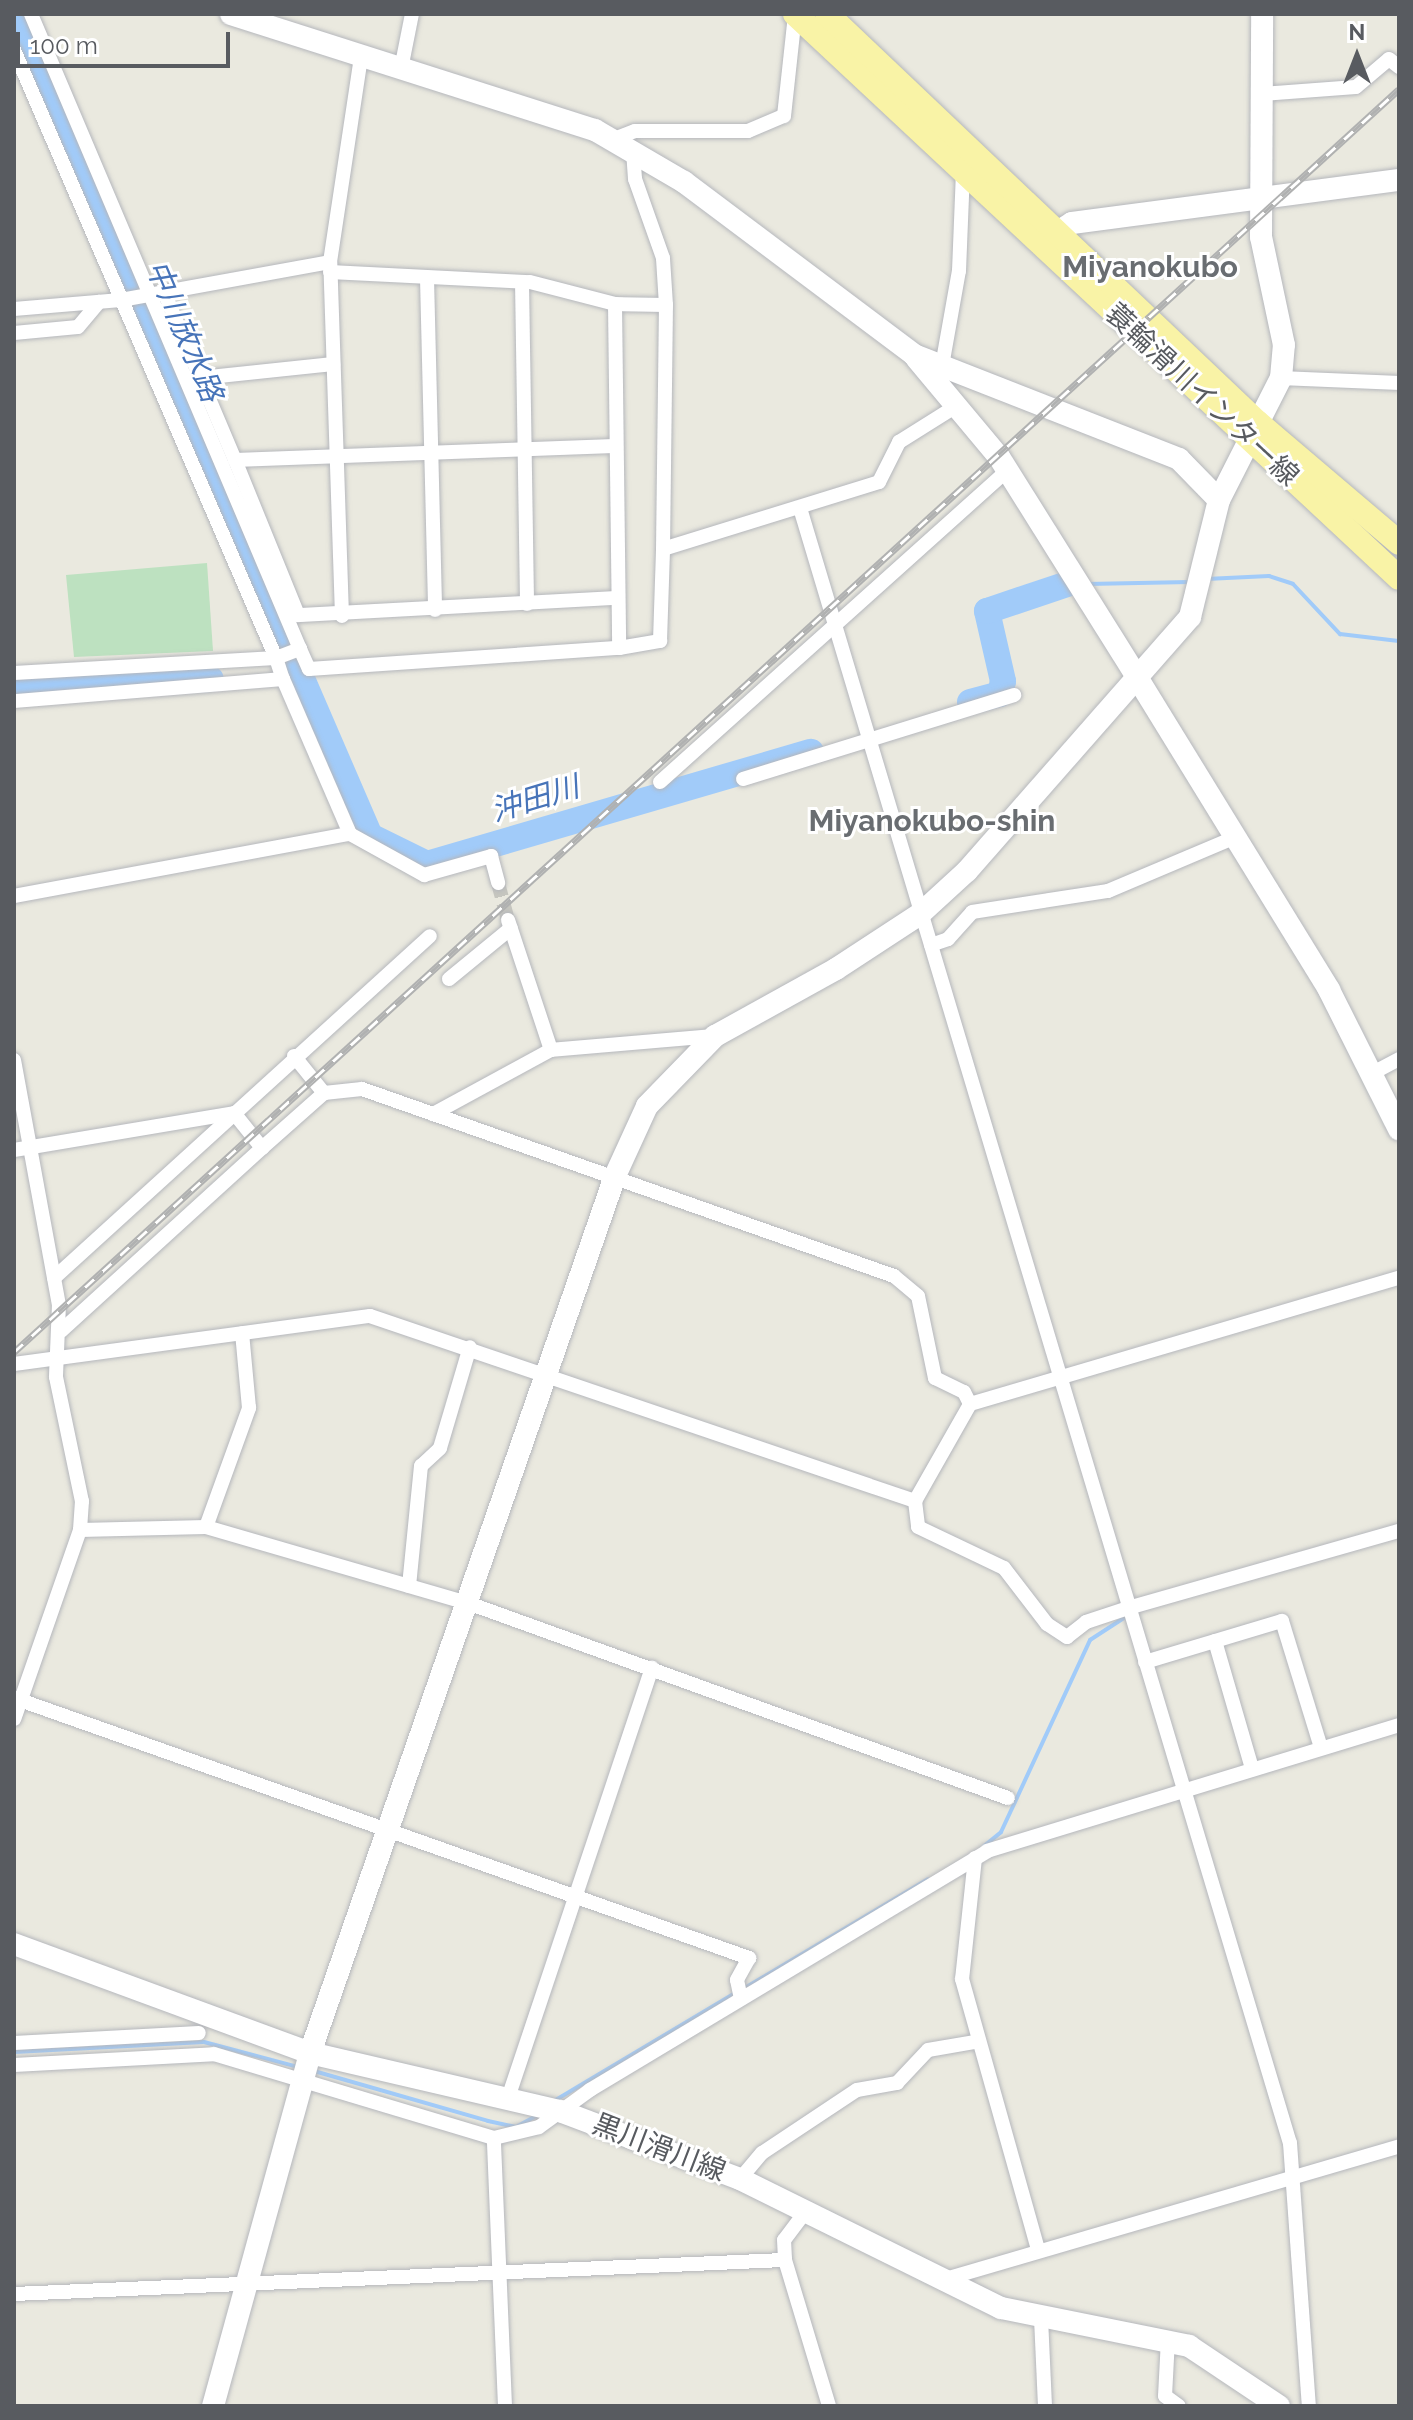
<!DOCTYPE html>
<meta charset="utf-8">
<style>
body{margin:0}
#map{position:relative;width:1413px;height:2420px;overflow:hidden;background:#eae9df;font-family:Raleway,"Noto Sans JP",sans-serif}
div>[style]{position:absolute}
.green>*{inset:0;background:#bde1c0}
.stream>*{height:4px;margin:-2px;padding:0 2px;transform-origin:2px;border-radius:2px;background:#a1cbf9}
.river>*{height:26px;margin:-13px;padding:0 13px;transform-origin:13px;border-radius:13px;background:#a1cbf9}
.street-tunnel>*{height:14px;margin-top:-7px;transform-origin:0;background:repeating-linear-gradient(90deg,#c6c6bf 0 14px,transparent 0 21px)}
.roads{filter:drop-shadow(0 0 2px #b5b7bc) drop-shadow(0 0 2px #b5b7bc)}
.street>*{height:14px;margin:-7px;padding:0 7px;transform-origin:7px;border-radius:7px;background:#fff}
.secondary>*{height:22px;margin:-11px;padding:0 11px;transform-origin:11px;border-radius:11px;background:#fff}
.primary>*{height:24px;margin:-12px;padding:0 12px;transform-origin:12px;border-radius:12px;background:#f9f3a6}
.rail>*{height:7px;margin-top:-3.5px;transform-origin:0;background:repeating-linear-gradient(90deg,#fff 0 12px,#b0b1b1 0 24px);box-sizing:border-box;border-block:2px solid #b0b1b1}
span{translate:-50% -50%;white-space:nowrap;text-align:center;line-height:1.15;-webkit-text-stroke:6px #fff;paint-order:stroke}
.street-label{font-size:28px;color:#585b60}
.neighbourhood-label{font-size:30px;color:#696d71;font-weight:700}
.water-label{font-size:30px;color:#4774b9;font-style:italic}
.frame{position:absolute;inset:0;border:16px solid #585b60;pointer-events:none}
.north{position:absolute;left:1317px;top:16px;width:80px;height:80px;-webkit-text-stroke:6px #fff;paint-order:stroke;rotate:0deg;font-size:22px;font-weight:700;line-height:32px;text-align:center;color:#585b60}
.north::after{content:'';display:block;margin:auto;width:28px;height:36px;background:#585b60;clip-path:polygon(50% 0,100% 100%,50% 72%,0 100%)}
.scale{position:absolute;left:16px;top:32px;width:214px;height:36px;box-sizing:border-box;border:4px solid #585b60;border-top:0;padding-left:10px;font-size:24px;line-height:28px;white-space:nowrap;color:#585b60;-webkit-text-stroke:6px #fff;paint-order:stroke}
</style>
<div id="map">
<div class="green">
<div style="clip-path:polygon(207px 563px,213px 651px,74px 657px,66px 575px)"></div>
</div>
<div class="stream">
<div style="left:1206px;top:579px;width:63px;rotate:-2.7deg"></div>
<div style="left:1269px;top:576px;width:25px;rotate:18deg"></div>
<div style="left:1293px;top:584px;width:69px;rotate:46.8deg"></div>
<div style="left:1340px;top:634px;width:59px;rotate:6.8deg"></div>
<div style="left:1087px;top:584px;width:103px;rotate:-1.1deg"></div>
<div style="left:984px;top:1846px;width:22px;rotate:-39deg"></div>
<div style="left:1001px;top:1832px;width:212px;rotate:-65.1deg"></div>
<div style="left:1090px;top:1640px;width:44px;rotate:-33deg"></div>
<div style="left:743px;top:1989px;width:215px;rotate:-30.7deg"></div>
<div style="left:14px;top:2052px;width:190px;rotate:-3deg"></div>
<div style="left:204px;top:2042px;width:97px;rotate:14.9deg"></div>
<div style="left:314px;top:2071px;width:181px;rotate:16deg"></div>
<div style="left:488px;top:2121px;width:29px;rotate:12deg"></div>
<div style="left:516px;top:2127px;width:25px;rotate:-29deg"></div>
<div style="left:554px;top:2101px;width:211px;rotate:-30.8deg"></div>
</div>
<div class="river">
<div style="left:15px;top:14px;width:895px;rotate:66.64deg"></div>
<div style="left:370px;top:836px;width:64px;rotate:26.2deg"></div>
<div style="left:427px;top:864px;width:400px;rotate:-16.3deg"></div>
<div style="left:14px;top:690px;width:197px;rotate:-3.2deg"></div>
<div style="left:970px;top:702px;width:31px;rotate:-15deg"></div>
<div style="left:1000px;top:694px;width:13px;rotate:-77deg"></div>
<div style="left:1003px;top:681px;width:72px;rotate:-102.9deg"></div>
<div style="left:987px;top:611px;width:84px;rotate:-18.6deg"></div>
</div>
<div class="street-tunnel">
<div style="left:498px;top:883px;width:38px;rotate:75deg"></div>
</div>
<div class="roads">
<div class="street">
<div style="left:14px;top:50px;width:662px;rotate:66.69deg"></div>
<div style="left:276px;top:658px;width:26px;rotate:-21deg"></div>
<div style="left:300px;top:649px;width:690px;rotate:-112.96deg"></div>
<div style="left:401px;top:69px;width:56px;rotate:-78.7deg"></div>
<div style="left:1262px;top:94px;width:94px;rotate:-4.3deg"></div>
<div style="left:1356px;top:87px;width:43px;rotate:-40.3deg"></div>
<div style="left:1389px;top:59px;width:13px;rotate:39deg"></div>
<div style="left:614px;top:139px;width:22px;rotate:-21deg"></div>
<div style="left:635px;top:131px;width:113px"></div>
<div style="left:748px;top:131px;width:39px;rotate:-23deg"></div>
<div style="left:784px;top:116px;width:103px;rotate:-83.8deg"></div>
<div style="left:330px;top:272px;width:200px;rotate:2.9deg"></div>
<div style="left:530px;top:282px;width:88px;rotate:14.5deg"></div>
<div style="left:615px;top:304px;width:51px;rotate:1.1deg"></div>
<div style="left:666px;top:305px;width:47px;rotate:-93.7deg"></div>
<div style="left:663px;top:258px;width:84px;rotate:-109.5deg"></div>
<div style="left:635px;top:179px;width:30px;rotate:-94deg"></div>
<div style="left:427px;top:278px;width:332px;rotate:88.6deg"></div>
<div style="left:522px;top:282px;width:322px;rotate:89.1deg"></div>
<div style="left:164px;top:292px;width:182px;rotate:67.1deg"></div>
<div style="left:615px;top:304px;width:344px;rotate:89.3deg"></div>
<div style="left:619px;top:648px;width:42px;rotate:-9.7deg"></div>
<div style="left:660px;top:641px;width:92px;rotate:-88.1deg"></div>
<div style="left:663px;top:549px;width:226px;rotate:-17.2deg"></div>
<div style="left:879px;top:482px;width:45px;rotate:-63.4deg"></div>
<div style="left:899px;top:442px;width:70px;rotate:-32.1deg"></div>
<div style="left:14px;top:309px;width:107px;rotate:-4.8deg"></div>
<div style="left:121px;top:300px;width:212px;rotate:-10.3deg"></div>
<div style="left:14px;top:333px;width:64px;rotate:-5.4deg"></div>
<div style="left:78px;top:327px;width:33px;rotate:-50deg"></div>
<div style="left:942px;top:366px;width:97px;rotate:-79.9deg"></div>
<div style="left:959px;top:271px;width:100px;rotate:-87.7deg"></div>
<div style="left:200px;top:378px;width:134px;rotate:-6deg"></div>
<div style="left:1281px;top:378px;width:118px;rotate:2.4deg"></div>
<div style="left:800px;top:508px;width:1707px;rotate:73.32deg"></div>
<div style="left:1290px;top:2143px;width:264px;rotate:85.9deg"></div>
<div style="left:663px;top:549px;width:244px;rotate:-89.3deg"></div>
<div style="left:614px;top:598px;width:316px;rotate:176.9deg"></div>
<div style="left:298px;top:615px;width:167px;rotate:-112.1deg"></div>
<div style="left:235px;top:460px;width:379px;rotate:-2.1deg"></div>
<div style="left:342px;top:616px;width:354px;rotate:-91.9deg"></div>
<div style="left:330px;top:262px;width:208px;rotate:-81.4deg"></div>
<div style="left:300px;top:649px;width:22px;rotate:66deg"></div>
<div style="left:309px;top:669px;width:311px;rotate:-3.9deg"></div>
<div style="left:14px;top:673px;width:262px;rotate:-3.3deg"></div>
<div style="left:276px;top:658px;width:22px;rotate:72deg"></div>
<div style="left:283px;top:679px;width:270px;rotate:175.3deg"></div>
<div style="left:283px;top:679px;width:169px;rotate:66.6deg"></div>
<div style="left:743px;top:779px;width:284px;rotate:-17.2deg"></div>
<div style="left:660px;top:782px;width:467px;rotate:-41.9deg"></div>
<div style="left:14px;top:896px;width:342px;rotate:-10.5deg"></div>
<div style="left:350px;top:834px;width:85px;rotate:29deg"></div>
<div style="left:424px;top:875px;width:70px;rotate:-15.8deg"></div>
<div style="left:491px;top:856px;width:28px;rotate:75deg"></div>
<div style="left:508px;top:920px;width:137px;rotate:71.7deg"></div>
<div style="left:931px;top:945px;width:18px;rotate:-19deg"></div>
<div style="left:948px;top:939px;width:36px;rotate:-48deg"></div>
<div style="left:972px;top:912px;width:138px;rotate:-8.8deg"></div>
<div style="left:1108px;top:891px;width:139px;rotate:-22.9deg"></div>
<div style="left:449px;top:979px;width:80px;rotate:-39.4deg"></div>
<div style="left:294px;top:1056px;width:48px;rotate:51deg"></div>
<div style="left:14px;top:1060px;width:248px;rotate:79.6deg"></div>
<div style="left:59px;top:1304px;width:73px;rotate:92.4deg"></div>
<div style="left:56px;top:1377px;width:127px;rotate:78.2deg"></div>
<div style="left:82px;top:1501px;width:29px;rotate:94deg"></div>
<div style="left:80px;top:1530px;width:200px;rotate:109.2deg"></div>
<div style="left:1371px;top:1074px;width:32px;rotate:-28deg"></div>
<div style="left:234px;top:1113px;width:45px;rotate:51.3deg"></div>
<div style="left:262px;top:1148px;width:83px;rotate:-41.6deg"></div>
<div style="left:324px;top:1093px;width:38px;rotate:-6deg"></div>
<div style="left:362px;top:1089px;width:564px;rotate:19.37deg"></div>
<div style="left:894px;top:1276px;width:31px;rotate:40deg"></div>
<div style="left:918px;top:1296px;width:84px;rotate:78.3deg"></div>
<div style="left:935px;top:1378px;width:32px;rotate:26deg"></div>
<div style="left:964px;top:1392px;width:13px;rotate:63deg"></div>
<div style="left:433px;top:1114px;width:134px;rotate:-28.5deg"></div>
<div style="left:551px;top:1050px;width:165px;rotate:-4.9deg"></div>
<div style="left:14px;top:1150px;width:223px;rotate:-9.5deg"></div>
<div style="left:54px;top:1278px;width:508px;rotate:-42.29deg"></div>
<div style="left:61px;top:1331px;width:272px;rotate:-42.3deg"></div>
<div style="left:14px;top:1364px;width:359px;rotate:-7.7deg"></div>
<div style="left:370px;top:1316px;width:576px;rotate:18.75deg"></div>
<div style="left:915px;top:1501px;width:112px;rotate:-60.4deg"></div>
<div style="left:970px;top:1404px;width:447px;rotate:-16.4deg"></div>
<div style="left:915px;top:1501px;width:26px;rotate:83deg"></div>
<div style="left:918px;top:1527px;width:95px;rotate:25.5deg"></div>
<div style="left:1004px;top:1568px;width:71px;rotate:52.5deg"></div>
<div style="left:1047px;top:1624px;width:24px;rotate:33deg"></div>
<div style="left:1067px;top:1637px;width:24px;rotate:-38deg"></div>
<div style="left:1086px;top:1622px;width:44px;rotate:-18.4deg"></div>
<div style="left:1128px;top:1608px;width:282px;rotate:-15.9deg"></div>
<div style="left:206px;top:1527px;width:127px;rotate:-70.1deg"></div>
<div style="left:249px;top:1408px;width:75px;rotate:-95.3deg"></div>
<div style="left:80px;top:1530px;width:126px;rotate:-1.4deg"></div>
<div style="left:206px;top:1527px;width:273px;rotate:16.2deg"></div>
<div style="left:468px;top:1603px;width:574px;rotate:19.86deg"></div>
<div style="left:409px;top:1586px;width:121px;rotate:-84.3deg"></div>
<div style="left:421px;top:1466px;width:26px;rotate:-43deg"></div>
<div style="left:440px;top:1448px;width:105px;rotate:-73.5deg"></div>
<div style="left:1215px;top:1641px;width:132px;rotate:73.8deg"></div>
<div style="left:1145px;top:1662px;width:143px;rotate:-16.7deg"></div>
<div style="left:1282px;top:1621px;width:133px;rotate:72.9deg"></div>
<div style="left:14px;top:1698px;width:780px;rotate:19.48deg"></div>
<div style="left:749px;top:1958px;width:25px;rotate:119deg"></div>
<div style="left:737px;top:1980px;width:19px;rotate:78deg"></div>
<div style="left:975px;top:1858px;width:122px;rotate:96.1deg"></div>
<div style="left:962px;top:1979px;width:281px;rotate:74.3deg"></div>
<div style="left:14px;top:2043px;width:185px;rotate:-3.1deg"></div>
<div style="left:14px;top:2065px;width:200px;rotate:-3.1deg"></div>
<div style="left:214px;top:2054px;width:292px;rotate:16.7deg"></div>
<div style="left:507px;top:2101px;width:457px;rotate:-71.5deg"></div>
<div style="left:740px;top:2179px;width:34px;rotate:-50deg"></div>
<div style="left:762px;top:2153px;width:114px;rotate:-33.6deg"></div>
<div style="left:857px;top:2090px;width:41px;rotate:-9.9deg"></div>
<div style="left:897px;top:2083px;width:45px;rotate:-46.8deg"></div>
<div style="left:928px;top:2050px;width:48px;rotate:-9.7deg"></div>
<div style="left:806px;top:2211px;width:36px;rotate:127deg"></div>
<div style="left:784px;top:2240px;width:20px;rotate:87deg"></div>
<div style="left:785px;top:2260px;width:152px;rotate:73.2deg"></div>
<div style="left:942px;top:2280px;width:476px;rotate:-16.3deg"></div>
<div style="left:14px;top:2294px;width:772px;rotate:-2.53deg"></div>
<div style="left:1041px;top:2318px;width:88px;rotate:87.4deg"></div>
<div style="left:1168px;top:2339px;width:57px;rotate:93deg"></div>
<div style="left:1165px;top:2396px;width:17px;rotate:36deg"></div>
<div style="left:505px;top:2406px;width:268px;rotate:-92.4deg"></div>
<div style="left:494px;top:2138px;width:46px;rotate:-13.7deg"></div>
<div style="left:539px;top:2127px;width:63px;rotate:-36deg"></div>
<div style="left:590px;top:2090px;width:463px;rotate:-31deg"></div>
<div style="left:987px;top:1851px;width:431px;rotate:-17deg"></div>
</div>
<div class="secondary">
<div style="left:231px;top:14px;width:382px;rotate:17.7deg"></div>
<div style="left:595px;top:130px;width:103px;rotate:30.3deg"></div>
<div style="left:684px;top:182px;width:288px;rotate:36.9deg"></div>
<div style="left:914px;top:355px;width:285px;rotate:21.4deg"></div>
<div style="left:1179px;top:459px;width:57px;rotate:45.7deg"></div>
<div style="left:1219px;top:500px;width:137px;rotate:-63.1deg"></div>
<div style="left:1281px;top:378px;width:33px;rotate:-85deg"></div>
<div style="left:1284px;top:345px;width:110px;rotate:-102deg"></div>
<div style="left:1261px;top:237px;width:223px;rotate:-89.7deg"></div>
<div style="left:1056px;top:233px;width:19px;rotate:-32deg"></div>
<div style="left:1072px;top:223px;width:330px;rotate:-7.5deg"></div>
<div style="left:917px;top:359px;width:128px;rotate:50.1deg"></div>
<div style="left:999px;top:457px;width:262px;rotate:57.9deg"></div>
<div style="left:1138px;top:679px;width:365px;rotate:58.4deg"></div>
<div style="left:1329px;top:990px;width:156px;rotate:63.3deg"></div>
<div style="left:14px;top:1944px;width:315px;rotate:20.2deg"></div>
<div style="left:310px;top:2053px;width:257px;rotate:13.1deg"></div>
<div style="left:560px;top:2111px;width:192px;rotate:20.7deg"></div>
<div style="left:740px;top:2179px;width:291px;rotate:26.3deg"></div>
<div style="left:1001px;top:2308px;width:192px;rotate:11.4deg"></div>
<div style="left:1189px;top:2346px;width:108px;rotate:33.7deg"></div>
<div style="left:213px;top:2406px;width:366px;rotate:-74.6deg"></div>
<div style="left:310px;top:2053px;width:929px;rotate:-70.82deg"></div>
<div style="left:615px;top:1176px;width:77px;rotate:-65.4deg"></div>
<div style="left:647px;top:1106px;width:98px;rotate:-45.8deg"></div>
<div style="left:715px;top:1036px;width:138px;rotate:-29deg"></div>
<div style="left:836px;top:969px;width:100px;rotate:-33.2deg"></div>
<div style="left:920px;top:914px;width:64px;rotate:-42.5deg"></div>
<div style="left:967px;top:871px;width:338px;rotate:-48.7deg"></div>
<div style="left:1190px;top:617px;width:121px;rotate:-76.1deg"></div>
</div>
<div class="primary">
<div style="left:795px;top:14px;width:826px;rotate:43.04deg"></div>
<div style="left:827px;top:14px;width:593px;rotate:43.5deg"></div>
<div style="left:1257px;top:422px;width:187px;rotate:40.4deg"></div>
</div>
</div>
<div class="rail">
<div style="left:14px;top:1352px;width:1874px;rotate:-42.36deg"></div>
</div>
<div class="street-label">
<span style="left:1202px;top:395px;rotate:43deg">蓑輪滑川インター線</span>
<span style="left:659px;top:2148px;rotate:21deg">黒川滑川線</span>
</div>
<div class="neighbourhood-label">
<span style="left:1150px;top:267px">Miyanokubo</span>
<span style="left:932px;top:821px">Miyanokubo-shin</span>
</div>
<div class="water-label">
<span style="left:184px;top:331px;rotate:67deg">中川放水路</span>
<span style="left:535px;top:799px;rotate:-17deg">沖田川</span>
</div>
<div class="frame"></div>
<div class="north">N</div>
<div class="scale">100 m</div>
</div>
